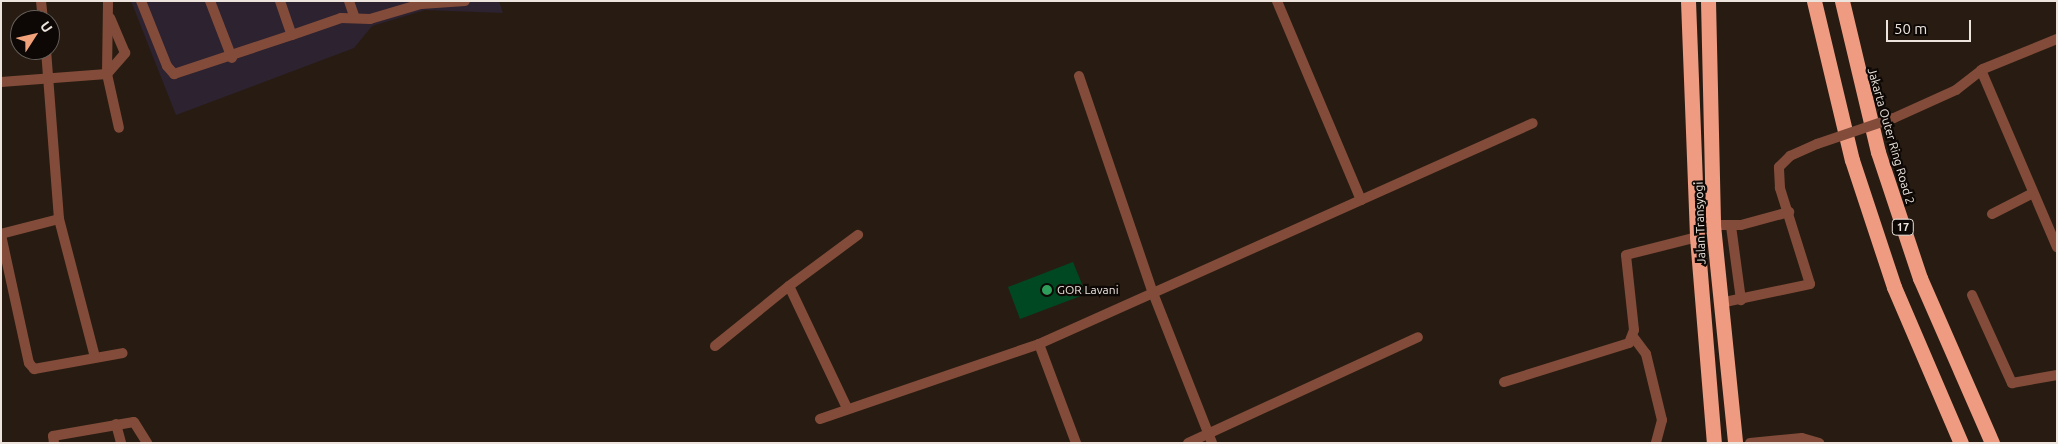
<!DOCTYPE html>
<style>
body{margin:0}
#map{position:relative;width:2058px;height:444px;overflow:hidden;background:#281c12;font-family:Ubuntu,sans-serif}
div>[style]{position:absolute}
.commercial>*{inset:0;background:#2d2230}
.green>*{inset:0;background:#004822}
.street>*{height:10px;margin:-5px;padding:0 5px;transform-origin:5px;border-radius:5px;background:#834c3a}
.highway>*{height:15px;margin:-7.5px;padding:0 7.5px;transform-origin:7.5px;border-radius:7.5px;background:#ee9b81}
.street-bridge>*{height:10px;margin:-5px;padding:0 5px;transform-origin:5px;border-radius:5px;background:#834c3a}
.dots>*{width:14px;height:14px;translate:-50% -50%;box-sizing:border-box;border:2px solid #0d0805;border-radius:50%}
span{translate:-50% -50%;white-space:nowrap;text-align:center;line-height:1.15;-webkit-text-stroke:4.5px #0d0805;paint-order:stroke}
.shield-label span{padding:1px 4px;background:#0d0805;border:1px solid;border-radius:4px;-webkit-text-stroke-width:0}
.shield-label{font-size:11px;color:#ece4dd;font-weight:700}
.street-label{font-size:12px;color:#ece4dd}
.poi-label{font-size:12px;color:#ece4dd}
.left{translate:0 -50%;text-align:left}
.frame{position:absolute;inset:0;border:2px solid #ece4dd;pointer-events:none}
.north{position:absolute;left:10px;top:10px;width:50px;height:50px;box-sizing:border-box;background:#0d0805;border:1px solid #66605b;border-radius:50%;rotate:55deg;font-size:14px;font-weight:700;line-height:20px;text-align:center;color:#ece4dd}
.north::after{content:'';display:block;margin:auto;width:18px;height:22px;background:#f1a27b;clip-path:polygon(50% 0,100% 100%,50% 72%,0 100%)}
.scale{position:absolute;left:1886px;top:20px;width:85px;height:22px;box-sizing:border-box;border:2px solid #ece4dd;border-top:0;padding-left:6px;font-size:15px;line-height:18px;white-space:nowrap;color:#ece4dd;-webkit-text-stroke:4px #0d0805;paint-order:stroke}
</style>
<div id="map">
<div class="commercial">
<div style="clip-path:polygon(131px 1px,499px 1px,503px 13px,425px 10px,372px 26px,354px 48px,176px 115px)"></div>
</div>
<div class="green">
<div style="clip-path:polygon(1073px 262px,1086px 294px,1020px 319px,1008px 287px)"></div>
</div>
<div class="street">
<div style="left:41px;top:1px;width:19px;rotate:84deg"></div>
<div style="left:141px;top:1px;width:70px;rotate:68.2deg"></div>
<div style="left:167px;top:66px;width:11px;rotate:49deg"></div>
<div style="left:174px;top:74px;width:124px;rotate:-18.3deg"></div>
<div style="left:210px;top:1px;width:61px;rotate:68.9deg"></div>
<div style="left:280px;top:1px;width:36px;rotate:71deg"></div>
<div style="left:292px;top:35px;width:52px;rotate:-19.1deg"></div>
<div style="left:341px;top:18px;width:29px;rotate:2deg"></div>
<div style="left:370px;top:19px;width:53px;rotate:-16.4deg"></div>
<div style="left:421px;top:4px;width:44px;rotate:-3.9deg"></div>
<div style="left:349px;top:1px;width:18px;rotate:71deg"></div>
<div style="left:46px;top:50px;width:169px;rotate:85.6deg"></div>
<div style="left:59px;top:219px;width:143px;rotate:75.4deg"></div>
<div style="left:1981px;top:70px;width:193px;rotate:66.8deg"></div>
<div style="left:107px;top:74px;width:73px;rotate:-89.2deg"></div>
<div style="left:107px;top:74px;width:28px;rotate:-49deg"></div>
<div style="left:125px;top:53px;width:38px;rotate:-113deg"></div>
<div style="left:1079px;top:76px;width:229px;rotate:71.2deg"></div>
<div style="left:1153px;top:293px;width:161px;rotate:68.5deg"></div>
<div style="left:1px;top:82px;width:106px;rotate:-4.3deg"></div>
<div style="left:107px;top:74px;width:55px;rotate:77.5deg"></div>
<div style="left:1894px;top:118px;width:68px;rotate:-24.3deg"></div>
<div style="left:1956px;top:90px;width:34px;rotate:-38deg"></div>
<div style="left:1983px;top:69px;width:80px;rotate:-22.1deg"></div>
<div style="left:1361px;top:200px;width:188px;rotate:-24.1deg"></div>
<div style="left:1992px;top:214px;width:44px;rotate:-27.1deg"></div>
<div style="left:1713px;top:225px;width:28px"></div>
<div style="left:1741px;top:225px;width:50px;rotate:-15.2deg"></div>
<div style="left:1731px;top:226px;width:75px;rotate:82.3deg"></div>
<div style="left:1px;top:234px;width:60px;rotate:-14.5deg"></div>
<div style="left:1px;top:235px;width:131px;rotate:77.7deg"></div>
<div style="left:29px;top:363px;width:8px;rotate:50deg"></div>
<div style="left:34px;top:369px;width:90px;rotate:-10.2deg"></div>
<div style="left:1972px;top:295px;width:97px;rotate:65.6deg"></div>
<div style="left:2012px;top:383px;width:46px;rotate:-10.1deg"></div>
<div style="left:1720px;top:303px;width:92px;rotate:-11.9deg"></div>
<div style="left:1810px;top:284px;width:101px;rotate:-107.4deg"></div>
<div style="left:1780px;top:188px;width:21px;rotate:-93deg"></div>
<div style="left:1779px;top:167px;width:16px;rotate:-45deg"></div>
<div style="left:1790px;top:156px;width:30px;rotate:-24deg"></div>
<div style="left:1634px;top:338px;width:20px;rotate:53deg"></div>
<div style="left:1646px;top:354px;width:68px;rotate:76.4deg"></div>
<div style="left:1662px;top:420px;width:24px;rotate:105deg"></div>
<div style="left:1039px;top:344px;width:106px;rotate:69.5deg"></div>
<div style="left:715px;top:346px;width:95px;rotate:-39deg"></div>
<div style="left:1504px;top:382px;width:131px;rotate:-17.3deg"></div>
<div style="left:1629px;top:343px;width:14px;rotate:-69deg"></div>
<div style="left:1634px;top:330px;width:75px;rotate:-96.1deg"></div>
<div style="left:1626px;top:255px;width:73px;rotate:-14.2deg"></div>
<div style="left:847px;top:408px;width:135px;rotate:-115.4deg"></div>
<div style="left:789px;top:286px;width:86px;rotate:-36.5deg"></div>
<div style="left:820px;top:419px;width:231px;rotate:-18.9deg"></div>
<div style="left:1039px;top:344px;width:353px;rotate:-24.1deg"></div>
<div style="left:1361px;top:200px;width:216px;rotate:-112.9deg"></div>
<div style="left:116px;top:424px;width:20px;rotate:75deg"></div>
<div style="left:54px;top:443px;width:7px;rotate:-98deg"></div>
<div style="left:53px;top:436px;width:82px;rotate:-9.8deg"></div>
<div style="left:134px;top:422px;width:25px;rotate:58deg"></div>
<div style="left:1188px;top:443px;width:253px;rotate:-24.7deg"></div>
<div style="left:1750px;top:443px;width:52px;rotate:-5.5deg"></div>
<div style="left:1802px;top:438px;width:18px;rotate:16deg"></div>
</div>
<div class="highway">
<div style="left:1688px;top:1px;width:236px;rotate:87.8deg"></div>
<div style="left:1697px;top:237px;width:207px;rotate:85.3deg"></div>
<div style="left:1708px;top:1px;width:224px;rotate:88.7deg"></div>
<div style="left:1713px;top:225px;width:219px;rotate:84.2deg"></div>
<div style="left:1814px;top:1px;width:163px;rotate:76.6deg"></div>
<div style="left:1852px;top:160px;width:134px;rotate:71.7deg"></div>
<div style="left:1894px;top:287px;width:170px;rotate:66.8deg"></div>
<div style="left:1842px;top:1px;width:155px;rotate:76.6deg"></div>
<div style="left:1878px;top:152px;width:133px;rotate:71.6deg"></div>
<div style="left:1920px;top:278px;width:180px;rotate:66.4deg"></div>
</div>
<div class="street-bridge">
<div style="left:1817px;top:144px;width:81px;rotate:-18.7deg"></div>
</div>
<div class="dots">
<div style="left:1047px;top:290px;background:#2e9e5b"></div>
</div>
<div class="shield-label">
<span style="left:1903px;top:227px">17</span>
</div>
<div class="street-label">
<span style="left:1891px;top:136px;rotate:74deg">Jakarta Outer Ring Road 2</span>
<span style="left:1700px;top:223px;rotate:-92deg">Jalan Transyogi</span>
</div>
<div class="poi-label">
<span class="left" style="left:1057px;top:290px">GOR Lavani</span>
</div>
<div class="frame"></div>
<div class="north">U</div>
<div class="scale">50 m</div>
</div>
